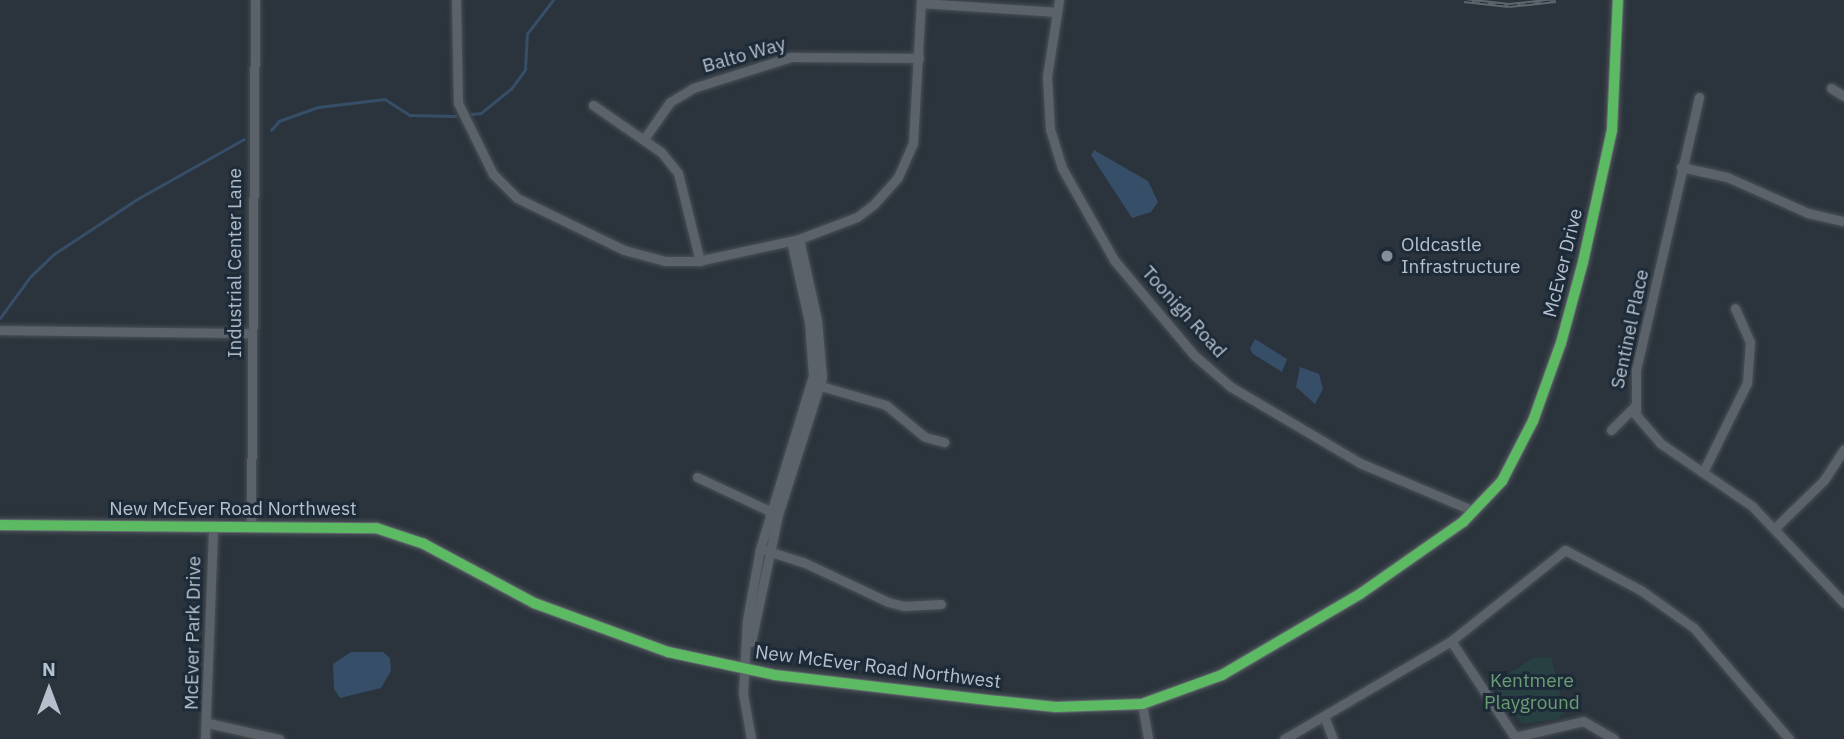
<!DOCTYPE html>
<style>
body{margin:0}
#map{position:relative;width:1844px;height:739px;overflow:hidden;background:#2b343c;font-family:"IBM Plex Sans",sans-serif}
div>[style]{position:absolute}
.green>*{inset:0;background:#274143}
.water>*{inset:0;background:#364e67}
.stream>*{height:2.5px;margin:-1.25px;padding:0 1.25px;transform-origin:1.25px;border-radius:1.25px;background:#364e67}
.roads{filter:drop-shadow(0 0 2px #4a5056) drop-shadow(0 0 2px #4a5056)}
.street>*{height:9px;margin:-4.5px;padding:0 4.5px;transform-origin:4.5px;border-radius:4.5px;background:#5c626a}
.secondary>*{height:12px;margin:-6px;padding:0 6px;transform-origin:6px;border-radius:6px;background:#60666e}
.rail>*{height:5px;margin-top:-2.5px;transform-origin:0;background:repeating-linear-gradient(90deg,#1d2a38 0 8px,#60666e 0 16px);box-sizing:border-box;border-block:2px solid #60666e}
.cycleway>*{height:10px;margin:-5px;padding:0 5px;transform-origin:5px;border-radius:5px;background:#5cba63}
.dots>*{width:19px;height:19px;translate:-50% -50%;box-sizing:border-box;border:4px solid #1d2a38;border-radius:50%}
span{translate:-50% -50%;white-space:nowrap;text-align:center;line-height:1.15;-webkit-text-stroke:6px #1d2a38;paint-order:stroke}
.street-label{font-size:19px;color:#b6c0cd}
.poi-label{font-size:19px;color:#b6c0cd}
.left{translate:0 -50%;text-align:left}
.park-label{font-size:19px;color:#6b9f73}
.north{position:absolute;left:14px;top:655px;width:70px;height:70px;-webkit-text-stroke:5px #1d2a38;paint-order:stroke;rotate:0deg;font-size:19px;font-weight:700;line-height:28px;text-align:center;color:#b6c0cd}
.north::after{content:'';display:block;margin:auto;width:24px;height:32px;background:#b6c0cd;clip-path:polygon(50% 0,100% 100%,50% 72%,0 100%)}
</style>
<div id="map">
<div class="green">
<div style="clip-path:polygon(1535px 657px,1551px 658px,1565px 713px,1557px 719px,1522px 724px,1493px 684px)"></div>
</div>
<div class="water">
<div style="clip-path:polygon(1094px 150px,1148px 181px,1158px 202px,1151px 212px,1132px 218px,1091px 155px)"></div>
<div style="clip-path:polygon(1255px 339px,1287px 359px,1282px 372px,1253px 354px,1250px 349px)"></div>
<div style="clip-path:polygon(1300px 367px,1319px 374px,1323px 389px,1315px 404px,1296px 387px)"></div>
<div style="clip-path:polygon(351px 652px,383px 652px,390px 658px,391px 671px,381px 688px,340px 698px,334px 689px,333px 664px)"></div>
</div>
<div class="stream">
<div style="left:472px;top:114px;width:9px;rotate:-6deg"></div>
<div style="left:481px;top:113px;width:38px;rotate:-39deg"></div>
<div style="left:511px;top:89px;width:24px;rotate:-54deg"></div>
<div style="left:525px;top:70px;width:36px;rotate:-87deg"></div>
<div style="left:527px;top:34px;width:43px;rotate:-52.6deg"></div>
<div style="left:271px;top:130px;width:12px;rotate:-48deg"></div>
<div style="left:279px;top:121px;width:41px;rotate:-19.7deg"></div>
<div style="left:318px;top:107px;width:67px;rotate:-6.8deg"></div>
<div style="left:385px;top:99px;width:30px;rotate:33deg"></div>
<div style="left:410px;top:115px;width:45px;rotate:1.3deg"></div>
<div style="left:0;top:318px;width:51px;rotate:-53.8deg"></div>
<div style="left:30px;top:277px;width:33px;rotate:-44deg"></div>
<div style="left:54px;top:254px;width:102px;rotate:-33.4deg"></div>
<div style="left:139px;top:198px;width:120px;rotate:-29.3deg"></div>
</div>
<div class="roads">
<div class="street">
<div style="left:456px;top:0;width:103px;rotate:88.9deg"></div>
<div style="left:458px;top:103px;width:79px;rotate:63.8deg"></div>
<div style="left:493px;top:174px;width:34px;rotate:45deg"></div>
<div style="left:517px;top:198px;width:119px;rotate:25.9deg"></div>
<div style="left:624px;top:250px;width:42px;rotate:15deg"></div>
<div style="left:665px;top:261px;width:33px"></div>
<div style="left:698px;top:261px;width:103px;rotate:-12.3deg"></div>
<div style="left:799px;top:239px;width:62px;rotate:-20.8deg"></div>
<div style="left:857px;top:217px;width:21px;rotate:-37deg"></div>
<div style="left:874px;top:204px;width:36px;rotate:-48deg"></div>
<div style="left:898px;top:177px;width:37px;rotate:-66deg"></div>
<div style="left:913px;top:143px;width:143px;rotate:-86.8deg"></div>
<div style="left:1059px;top:0;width:78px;rotate:98.9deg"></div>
<div style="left:1047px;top:77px;width:52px;rotate:86.7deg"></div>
<div style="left:1050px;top:129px;width:41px;rotate:72.9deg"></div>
<div style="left:1062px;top:168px;width:106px;rotate:60.5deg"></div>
<div style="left:1114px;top:260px;width:124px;rotate:49.9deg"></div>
<div style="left:1194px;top:355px;width:49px;rotate:40.9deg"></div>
<div style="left:1231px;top:387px;width:150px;rotate:30.5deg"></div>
<div style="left:1360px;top:463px;width:124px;rotate:22.8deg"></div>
<div style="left:921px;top:3px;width:136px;rotate:3.8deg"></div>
<div style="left:1831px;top:88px;width:15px;rotate:32deg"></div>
<div style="left:1699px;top:97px;width:280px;rotate:103deg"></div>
<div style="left:1636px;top:370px;width:45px;rotate:90deg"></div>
<div style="left:1636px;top:415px;width:37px;rotate:49deg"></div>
<div style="left:1660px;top:443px;width:112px;rotate:34.4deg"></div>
<div style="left:1752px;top:506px;width:134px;rotate:46.5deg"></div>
<div style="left:593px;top:105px;width:83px;rotate:34.7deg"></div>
<div style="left:661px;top:152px;width:27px;rotate:51deg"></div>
<div style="left:678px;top:173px;width:91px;rotate:76deg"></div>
<div style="left:644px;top:139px;width:45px;rotate:-54.9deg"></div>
<div style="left:670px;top:102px;width:27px;rotate:-31deg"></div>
<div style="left:693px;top:88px;width:103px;rotate:-17.6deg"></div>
<div style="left:791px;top:57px;width:128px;rotate:0.4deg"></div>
<div style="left:1681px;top:167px;width:47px;rotate:12.3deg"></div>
<div style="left:1727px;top:177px;width:89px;rotate:24deg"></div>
<div style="left:1808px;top:213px;width:37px;rotate:13deg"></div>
<div style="left:0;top:330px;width:252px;rotate:0.7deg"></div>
<div style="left:814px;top:384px;width:75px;rotate:16.3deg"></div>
<div style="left:886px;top:405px;width:50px;rotate:39.4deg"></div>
<div style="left:925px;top:437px;width:20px;rotate:15deg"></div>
<div style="left:1611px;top:430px;width:33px;rotate:-45deg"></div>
<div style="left:1704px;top:470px;width:97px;rotate:-63.7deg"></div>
<div style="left:1747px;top:383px;width:41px;rotate:-85.8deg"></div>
<div style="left:1750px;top:342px;width:37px;rotate:-114deg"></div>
<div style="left:697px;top:477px;width:87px;rotate:25.1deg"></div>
<div style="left:251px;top:526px;width:526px;rotate:-89.56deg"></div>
<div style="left:1775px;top:528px;width:69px;rotate:-44.4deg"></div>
<div style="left:1824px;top:480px;width:37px;rotate:-57deg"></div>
<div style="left:765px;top:550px;width:40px;rotate:18deg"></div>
<div style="left:803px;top:562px;width:94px;rotate:25.2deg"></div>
<div style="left:888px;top:602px;width:16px;rotate:14deg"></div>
<div style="left:904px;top:606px;width:37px;rotate:-3deg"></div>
<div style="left:1451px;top:641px;width:118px;rotate:56.4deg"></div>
<div style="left:751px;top:642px;width:130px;rotate:-78deg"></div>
<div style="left:778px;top:515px;width:145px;rotate:-72.3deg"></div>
<div style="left:822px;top:377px;width:57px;rotate:-95deg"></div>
<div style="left:817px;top:320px;width:83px;rotate:-102.5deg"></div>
<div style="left:1142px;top:704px;width:36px;rotate:80deg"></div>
<div style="left:1324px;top:716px;width:25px;rotate:69deg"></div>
<div style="left:208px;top:723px;width:73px;rotate:12.7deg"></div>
<div style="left:1515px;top:737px;width:70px;rotate:-13.2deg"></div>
<div style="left:1583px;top:721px;width:36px;rotate:30deg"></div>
<div style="left:205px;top:739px;width:211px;rotate:-87.8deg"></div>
<div style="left:751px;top:739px;width:47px;rotate:-99.9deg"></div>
<div style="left:743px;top:693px;width:73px;rotate:-86.9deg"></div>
<div style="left:747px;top:620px;width:72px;rotate:-79.6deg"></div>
<div style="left:760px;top:549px;width:181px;rotate:-73deg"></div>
<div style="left:813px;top:376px;width:54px;rotate:-94.2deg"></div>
<div style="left:809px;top:322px;width:83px;rotate:-102.5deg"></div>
<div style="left:1284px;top:739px;width:194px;rotate:-30.4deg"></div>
<div style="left:1451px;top:641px;width:146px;rotate:-38.6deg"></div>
<div style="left:1565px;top:550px;width:87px;rotate:28deg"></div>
<div style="left:1642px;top:591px;width:64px;rotate:35.4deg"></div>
<div style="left:1694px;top:628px;width:146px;rotate:49.4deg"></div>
</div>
<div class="secondary">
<div style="left:0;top:525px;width:376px;rotate:0.5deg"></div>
<div style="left:376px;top:528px;width:51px;rotate:18.4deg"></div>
<div style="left:424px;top:544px;width:125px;rotate:28.2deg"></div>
<div style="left:534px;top:603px;width:143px;rotate:20.1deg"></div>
<div style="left:668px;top:652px;width:109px;rotate:12.1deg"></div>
<div style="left:775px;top:675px;width:225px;rotate:6.7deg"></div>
<div style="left:998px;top:701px;width:58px;rotate:5.9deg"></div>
<div style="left:1056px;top:707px;width:86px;rotate:-2deg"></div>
<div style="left:1142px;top:704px;width:85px;rotate:-19.9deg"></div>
<div style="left:1222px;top:675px;width:160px;rotate:-30.4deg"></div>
<div style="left:1360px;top:594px;width:126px;rotate:-35deg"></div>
<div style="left:1463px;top:522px;width:57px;rotate:-46.4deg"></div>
<div style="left:1502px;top:481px;width:68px;rotate:-62.7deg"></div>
<div style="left:1533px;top:421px;width:83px;rotate:-70.3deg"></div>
<div style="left:1561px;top:343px;width:84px;rotate:-74.8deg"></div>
<div style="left:1583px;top:262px;width:135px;rotate:-77.6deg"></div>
<div style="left:1612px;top:130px;width:130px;rotate:-87.4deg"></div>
</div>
</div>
<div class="rail">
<div style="left:1464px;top:0;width:45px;rotate:6.3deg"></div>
<div style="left:1509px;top:5px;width:47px;rotate:-6.1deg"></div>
</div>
<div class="cycleway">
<div style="left:0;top:525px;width:376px;rotate:0.5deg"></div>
<div style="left:376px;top:528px;width:51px;rotate:18.4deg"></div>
<div style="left:424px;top:544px;width:125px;rotate:28.2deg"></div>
<div style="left:534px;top:603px;width:143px;rotate:20.1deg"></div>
<div style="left:668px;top:652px;width:109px;rotate:12.1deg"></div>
<div style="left:775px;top:675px;width:225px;rotate:6.7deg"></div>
<div style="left:998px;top:701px;width:58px;rotate:5.9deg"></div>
<div style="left:1056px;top:707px;width:86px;rotate:-2deg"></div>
<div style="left:1142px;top:704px;width:85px;rotate:-19.9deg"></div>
<div style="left:1222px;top:675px;width:160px;rotate:-30.4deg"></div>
<div style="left:1360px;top:594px;width:126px;rotate:-35deg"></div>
<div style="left:1463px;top:522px;width:57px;rotate:-46.4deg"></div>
<div style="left:1502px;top:481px;width:68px;rotate:-62.7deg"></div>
<div style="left:1533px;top:421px;width:83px;rotate:-70.3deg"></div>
<div style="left:1561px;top:343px;width:84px;rotate:-74.8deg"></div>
<div style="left:1583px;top:262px;width:135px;rotate:-77.6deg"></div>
<div style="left:1612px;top:130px;width:130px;rotate:-87.4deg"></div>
</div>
<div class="dots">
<div style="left:1387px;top:256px;background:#858f9a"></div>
</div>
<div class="street-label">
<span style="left:744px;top:55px;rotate:-16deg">Balto Way</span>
<span style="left:235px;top:263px;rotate:-90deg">Industrial Center Lane</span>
<span style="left:1563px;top:263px;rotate:-76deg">McEver Drive</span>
<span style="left:1184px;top:312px;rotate:48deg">Toonigh Road</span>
<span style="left:1630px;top:329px;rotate:-78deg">Sentinel Place</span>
<span style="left:233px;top:509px">New McEver Road Northwest</span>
<span style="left:193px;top:633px;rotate:-89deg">McEver Park Drive</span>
<span style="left:878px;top:667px;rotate:7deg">New McEver Road Northwest</span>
</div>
<div class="poi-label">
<span class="left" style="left:1401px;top:256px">Oldcastle<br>Infrastructure</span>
</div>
<div class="park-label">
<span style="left:1532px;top:692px">Kentmere<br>Playground</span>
</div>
<div class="north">N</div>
</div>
